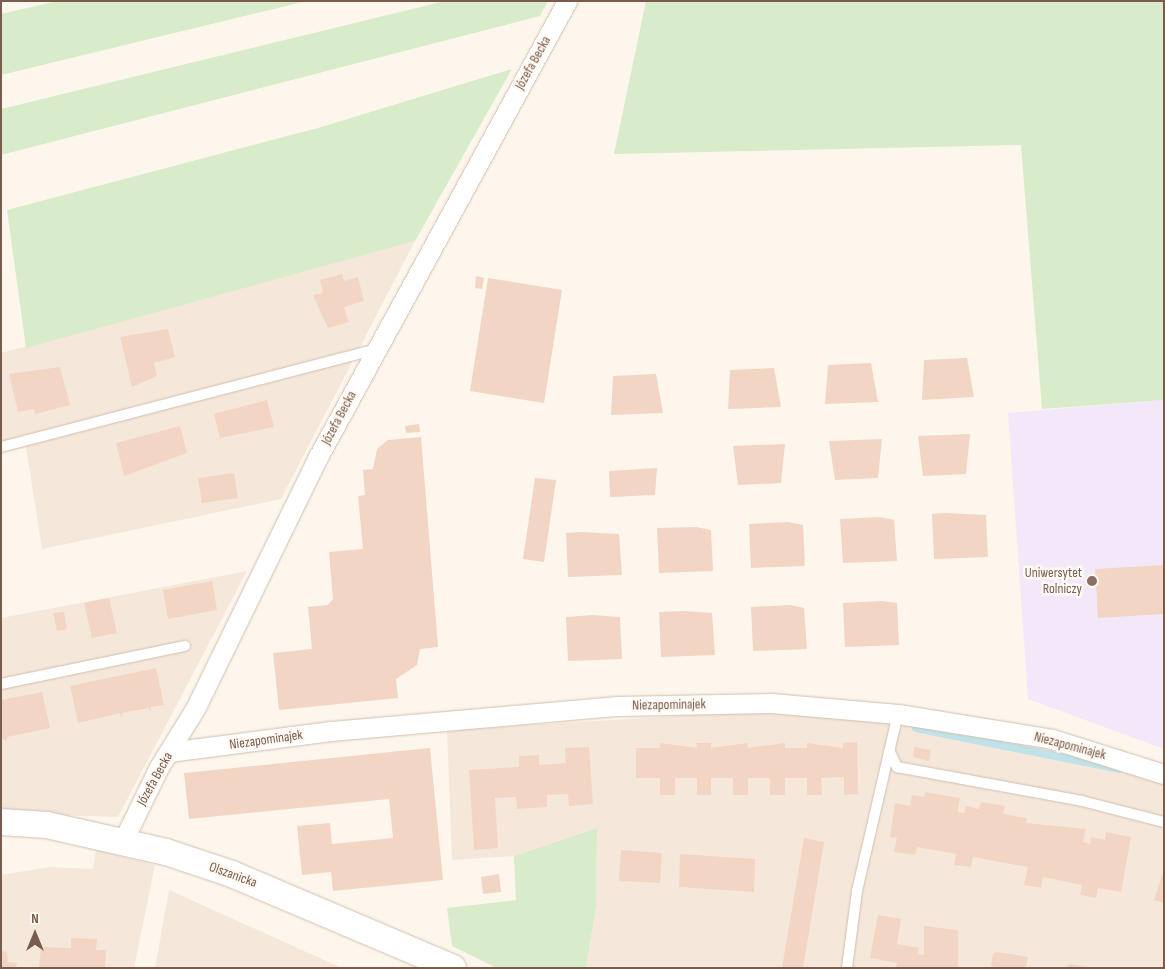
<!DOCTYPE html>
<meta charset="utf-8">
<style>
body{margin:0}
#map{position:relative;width:1165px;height:969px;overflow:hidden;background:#fdf6ec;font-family:"Sofia Sans Condensed",sans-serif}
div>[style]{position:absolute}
.residential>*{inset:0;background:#f5e8da}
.education>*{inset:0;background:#f3e8fa}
.green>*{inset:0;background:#d8ecc9}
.stream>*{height:8px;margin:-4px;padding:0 4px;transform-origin:4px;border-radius:4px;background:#bfe3e8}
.building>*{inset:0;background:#f3d5c3}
.roads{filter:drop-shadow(0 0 1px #d1beb0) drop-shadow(0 0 1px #d1beb0)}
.lane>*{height:10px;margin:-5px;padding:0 5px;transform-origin:5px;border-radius:5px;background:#fff}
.street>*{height:19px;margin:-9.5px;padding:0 9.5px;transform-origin:9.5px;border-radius:9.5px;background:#fff}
.secondary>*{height:26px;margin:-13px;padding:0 13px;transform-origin:13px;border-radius:13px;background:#fff}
.dots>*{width:14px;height:14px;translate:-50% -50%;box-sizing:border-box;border:2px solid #fffaf3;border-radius:50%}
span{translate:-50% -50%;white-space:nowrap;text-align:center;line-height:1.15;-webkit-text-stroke:5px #fffaf3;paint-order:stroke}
.street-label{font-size:14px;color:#7a5c4d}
.education-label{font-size:14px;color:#785e54}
.right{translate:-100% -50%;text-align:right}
.frame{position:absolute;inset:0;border:2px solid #7a5c4d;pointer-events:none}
.north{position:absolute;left:10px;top:909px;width:50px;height:50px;-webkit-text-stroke:4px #fffaf3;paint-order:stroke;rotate:0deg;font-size:14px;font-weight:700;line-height:20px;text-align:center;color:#7a5c4d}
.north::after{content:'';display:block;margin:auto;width:18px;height:22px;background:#7a5c4d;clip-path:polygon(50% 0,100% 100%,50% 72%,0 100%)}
</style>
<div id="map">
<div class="residential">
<div style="clip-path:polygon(415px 241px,281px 499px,42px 549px,26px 447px,1px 453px,1px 353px)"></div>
<div style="clip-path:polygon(247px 571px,118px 817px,1px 813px,1px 618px)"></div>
<div style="clip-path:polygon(746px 712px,874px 719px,1055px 750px,1164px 781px,1164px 968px,586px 968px,596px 907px,597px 828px,514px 856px,452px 860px,447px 730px)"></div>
<div style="clip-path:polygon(96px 850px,155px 865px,134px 968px,1px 968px,1px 875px,49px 867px,93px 869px)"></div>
<div style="clip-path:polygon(169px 890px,342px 968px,155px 968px)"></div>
</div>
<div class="education">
<div style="clip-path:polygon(1164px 400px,1164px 749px,1028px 699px,1008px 413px)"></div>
</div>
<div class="green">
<div style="clip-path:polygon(58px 1px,307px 1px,1px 75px,1px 14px)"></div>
<div style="clip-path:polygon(445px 1px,548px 1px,540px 16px,1px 155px,1px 109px)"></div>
<div style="clip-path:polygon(646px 1px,1164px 1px,1164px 400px,1042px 409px,1021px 145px,614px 154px)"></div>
<div style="clip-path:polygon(512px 69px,415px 241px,26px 348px,7px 210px,318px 128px)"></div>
<div style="clip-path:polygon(597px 828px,596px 907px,586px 968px,497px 968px,452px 946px,447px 908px,516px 900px,514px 856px)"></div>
</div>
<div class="stream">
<div style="left:916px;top:728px;width:207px;rotate:11.4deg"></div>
</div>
<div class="building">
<div style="clip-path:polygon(342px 274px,344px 281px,358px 277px,364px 301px,344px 307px,349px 322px,328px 328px,313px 295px,323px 293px,320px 280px)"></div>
<div style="clip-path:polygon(476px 276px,484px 278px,482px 289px,475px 288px)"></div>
<div style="clip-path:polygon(488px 278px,562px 290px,544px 403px,470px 391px)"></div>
<div style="clip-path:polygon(168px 329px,175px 357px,154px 363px,157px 376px,132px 387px,120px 337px)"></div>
<div style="clip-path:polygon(967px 358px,974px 397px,922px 400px,924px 360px)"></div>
<div style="clip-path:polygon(871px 363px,878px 402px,825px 404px,828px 365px)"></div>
<div style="clip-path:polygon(60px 367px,70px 405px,35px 414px,34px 409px,18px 412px,9px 374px)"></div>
<div style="clip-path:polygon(774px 368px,781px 407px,728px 409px,730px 370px)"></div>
<div style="clip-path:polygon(656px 374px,663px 413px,611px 415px,613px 376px)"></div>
<div style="clip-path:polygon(267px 400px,274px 427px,220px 438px,214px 414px)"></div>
<div style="clip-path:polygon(419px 424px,420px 432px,406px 433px,405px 426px)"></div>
<div style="clip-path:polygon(180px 426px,187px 453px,124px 476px,116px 443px)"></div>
<div style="clip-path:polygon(970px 434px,966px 474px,923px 476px,918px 436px)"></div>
<div style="clip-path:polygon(421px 437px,438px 647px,420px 649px,417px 665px,396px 679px,398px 698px,279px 710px,273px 653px,312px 649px,308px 607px,328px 605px,333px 599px,329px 552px,363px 549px,358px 496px,365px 495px,363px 470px,373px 469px,377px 449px,388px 440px)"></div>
<div style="clip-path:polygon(882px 439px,878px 478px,835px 480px,829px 441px)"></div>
<div style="clip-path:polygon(785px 444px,781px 483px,738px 485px,733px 446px)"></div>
<div style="clip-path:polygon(657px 468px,655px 495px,610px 497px,609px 471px)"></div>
<div style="clip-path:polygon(234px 473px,238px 498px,202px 503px,198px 478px)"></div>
<div style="clip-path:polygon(535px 478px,556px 480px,544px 562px,523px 559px)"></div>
<div style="clip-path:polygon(945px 513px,986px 515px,988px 557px,934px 559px,932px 514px)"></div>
<div style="clip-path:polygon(880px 517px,894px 520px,897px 561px,843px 563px,840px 519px)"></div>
<div style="clip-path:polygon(788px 522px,803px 525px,805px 566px,751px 568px,749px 524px)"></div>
<div style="clip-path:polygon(696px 527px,711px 530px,713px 571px,659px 573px,657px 528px)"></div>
<div style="clip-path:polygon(579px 532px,619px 534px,622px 575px,568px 577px,566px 533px)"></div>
<div style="clip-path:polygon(1164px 565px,1164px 614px,1098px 618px,1095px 569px)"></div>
<div style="clip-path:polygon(212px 581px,217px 610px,168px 619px,163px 590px)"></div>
<div style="clip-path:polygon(109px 598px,117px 633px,92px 638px,84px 603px)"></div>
<div style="clip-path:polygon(882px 601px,897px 603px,899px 645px,845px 647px,843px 603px)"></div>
<div style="clip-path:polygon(790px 605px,804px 608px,807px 649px,753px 651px,751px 607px)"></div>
<div style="clip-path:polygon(685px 611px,712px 613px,715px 655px,661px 657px,659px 612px)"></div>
<div style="clip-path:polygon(64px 612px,67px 629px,57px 631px,53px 613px)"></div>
<div style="clip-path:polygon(593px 615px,620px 617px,622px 659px,568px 661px,566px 617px)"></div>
<div style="clip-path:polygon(156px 668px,164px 705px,151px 707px,151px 712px,149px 708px,122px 713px,122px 718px,120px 713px,78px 723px,70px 686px)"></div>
<div style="clip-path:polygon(42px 692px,50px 728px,7px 737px,7px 741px,1px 738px,1px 700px)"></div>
<div style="clip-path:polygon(857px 742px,858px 794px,844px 795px,844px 777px,821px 778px,822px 795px,807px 795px,807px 778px,785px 778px,785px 795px,770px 795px,770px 778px,748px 778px,748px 795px,733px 795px,733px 778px,711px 778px,711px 795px,697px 795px,697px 778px,675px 778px,675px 795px,660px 795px,660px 778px,636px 778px,636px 748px,660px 748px,660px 743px,697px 748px,696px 743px,711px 743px,711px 748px,748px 743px,747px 748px,785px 743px,785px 748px,807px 748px,807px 743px,843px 748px,843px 743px)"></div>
<div style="clip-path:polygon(589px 747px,593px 804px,569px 806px,568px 794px,547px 795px,547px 807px,517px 809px,516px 797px,495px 798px,498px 848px,474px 850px,469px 770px,519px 767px,519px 756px,539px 755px,539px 765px,566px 763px,565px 748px)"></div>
<div style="clip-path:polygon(914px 747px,931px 750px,929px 761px,913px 757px)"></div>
<div style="clip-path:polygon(430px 748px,443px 880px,333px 891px,331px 872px,302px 875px,297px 826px,330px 823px,332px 844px,393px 838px,389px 799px,189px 819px,184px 773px)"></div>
<div style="clip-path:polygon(925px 792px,960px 798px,958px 812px,964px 813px,966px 806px,979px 809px,981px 802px,1005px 806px,1003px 814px,1027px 818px,1026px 823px,1086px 829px,1083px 842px,1090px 844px,1091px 837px,1105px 840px,1106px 832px,1131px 837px,1121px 892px,1098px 888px,1096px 898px,1080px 895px,1082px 885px,1043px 877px,1041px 888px,1024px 885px,1028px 867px,973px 857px,971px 867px,954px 865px,956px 854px,917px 847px,915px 855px,894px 852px,897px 838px,890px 837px,895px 803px,910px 806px,912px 795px,924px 797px)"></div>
<div style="clip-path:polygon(804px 838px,824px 842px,803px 968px,782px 968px)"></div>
<div style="clip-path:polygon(621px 850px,662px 853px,660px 883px,619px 881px)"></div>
<div style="clip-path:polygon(680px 854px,755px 859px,754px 892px,679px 887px)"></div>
<div style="clip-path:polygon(1163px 872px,1164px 872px,1164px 903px,1154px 900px)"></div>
<div style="clip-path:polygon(499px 874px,501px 892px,483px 894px,481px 877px)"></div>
<div style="clip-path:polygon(878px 915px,901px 919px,897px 944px,919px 948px,918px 954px,924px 955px,924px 926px,958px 930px,958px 968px,896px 968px,897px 963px,870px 958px)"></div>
<div style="clip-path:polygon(71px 938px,97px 939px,96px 950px,106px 950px,105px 968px,39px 968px,41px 947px,71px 948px)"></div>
<div style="clip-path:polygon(1px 951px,7px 952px,8px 962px,17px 963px,16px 968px,1px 968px)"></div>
<div style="clip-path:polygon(998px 952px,1028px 957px,1026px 968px,995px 968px,991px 965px,993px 953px)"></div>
<div style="clip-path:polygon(1070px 964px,1086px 967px,1086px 968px,1064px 968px)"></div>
</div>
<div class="roads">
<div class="lane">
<div style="left:1px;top:447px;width:388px;rotate:-14.6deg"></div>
<div style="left:1px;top:684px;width:188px;rotate:-11.7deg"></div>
<div style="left:890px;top:752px;width:17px;rotate:65deg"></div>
<div style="left:897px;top:767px;width:188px;rotate:10.4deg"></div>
<div style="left:1082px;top:801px;width:85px;rotate:14.4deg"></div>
<div style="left:847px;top:968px;width:78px;rotate:-82.6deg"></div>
<div style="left:857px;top:891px;width:182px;rotate:-77deg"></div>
</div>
<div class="street">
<div style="left:169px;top:752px;width:163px;rotate:-7.4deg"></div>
<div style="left:331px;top:731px;width:288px;rotate:-5deg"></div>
<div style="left:618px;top:706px;width:153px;rotate:-1.1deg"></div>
<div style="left:771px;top:703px;width:127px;rotate:5deg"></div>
<div style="left:898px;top:714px;width:156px;rotate:9.2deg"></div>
<div style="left:1052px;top:739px;width:117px;rotate:17.4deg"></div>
<div style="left:123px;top:841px;width:82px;rotate:-64.1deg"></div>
<div style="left:159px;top:767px;width:70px;rotate:-58.3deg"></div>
<div style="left:196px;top:707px;width:278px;rotate:-64deg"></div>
<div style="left:318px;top:457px;width:520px;rotate:-61.36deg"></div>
</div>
<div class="secondary">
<div style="left:1px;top:822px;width:46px;rotate:3.7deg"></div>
<div style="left:47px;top:825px;width:122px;rotate:12.8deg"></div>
<div style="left:166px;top:852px;width:70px;rotate:18.4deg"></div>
<div style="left:232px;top:874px;width:240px;rotate:23deg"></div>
</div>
</div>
<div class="dots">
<div style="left:1092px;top:581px;background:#8d6e63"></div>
</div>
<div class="street-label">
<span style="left:533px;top:63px;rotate:-61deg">Józefa Becka</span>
<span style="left:339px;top:418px;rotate:-62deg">Józefa Becka</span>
<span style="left:669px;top:705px;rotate:-1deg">Niezapominajek</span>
<span style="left:266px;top:740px;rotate:-8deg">Niezapominajek</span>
<span style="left:1070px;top:746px;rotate:15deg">Niezapominajek</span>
<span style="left:155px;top:779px;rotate:-61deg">Józefa Becka</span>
<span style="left:233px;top:875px;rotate:20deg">Olszanicka</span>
</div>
<div class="education-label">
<span class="right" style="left:1082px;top:581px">Uniwersytet<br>Rolniczy</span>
</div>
<div class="frame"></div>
<div class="north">N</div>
</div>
